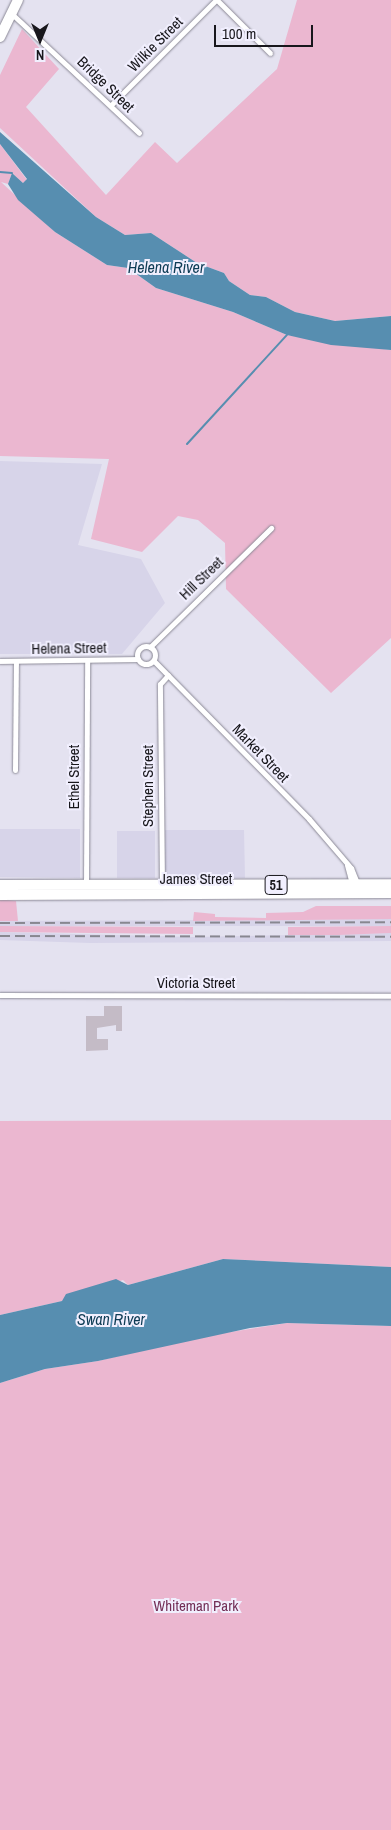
<!DOCTYPE html>
<style>
body{margin:0}
#map{position:relative;width:391px;height:1830px;overflow:hidden;background:#e4e2f0;font-family:"Archivo Narrow",sans-serif}
div>[style]{position:absolute}
.built>*{inset:0;background:#d7d4e9}
.green>*{inset:0;background:#ebb7d0}
.water>*{inset:0;background:#578eb0}
.stream>*{height:2px;margin:-1px;padding:0 1px;transform-origin:1px;border-radius:1px;background:#578eb0}
.building>*{inset:0;background:#c4bbc6}
.roads{filter:drop-shadow(0 0 1px #8b8996) drop-shadow(0 0 1px #8b8996)}
.street>*{height:5px;margin:-2.5px;padding:0 2.5px;transform-origin:2.5px;border-radius:2.5px;background:#fff}
.street>.ring{margin:-2.5px;padding:0;box-sizing:content-box;background:none;border:5px solid #fff;border-radius:50%}
.highway>*{height:10px;margin:-5px;padding:0 5px;transform-origin:5px;border-radius:5px;background:#fff}
.rail>*{height:2px;margin-top:-1px;transform-origin:0;background:repeating-linear-gradient(90deg,#888790 0 10px,transparent 0 15px)}
span{translate:-50% -50%;white-space:nowrap;text-align:center;line-height:1.15;-webkit-text-stroke:4px #f1effe;paint-order:stroke}
.shield-label span{padding:1px 4px;background:#f1effe;border:1px solid;border-radius:4px;-webkit-text-stroke-width:0}
.shield-label{font-size:14px;color:#18171c;font-weight:700}
.street-label{font-size:15px;color:#18171c}
.park-label{font-size:15px;color:#732e56}
.water-label{font-size:16px;color:#0e3c55;font-style:italic}
.north{position:absolute;left:15px;top:15px;width:50px;height:50px;-webkit-text-stroke:4px #f1effe;paint-order:stroke;rotate:180deg;font-size:14px;font-weight:700;line-height:20px;text-align:center;color:#18171c}
.north::after{content:'';display:block;margin:auto;width:18px;height:22px;background:#18171c;clip-path:polygon(50% 0,100% 100%,50% 72%,0 100%)}
.scale{position:absolute;left:214px;top:25px;width:99px;height:22px;box-sizing:border-box;border:2px solid #18171c;border-top:0;padding-left:6px;font-size:15px;line-height:18px;white-space:nowrap;color:#18171c;-webkit-text-stroke:4px #f1effe;paint-order:stroke}
</style>
<div id="map">
<div class="built">
<div style="clip-path:polygon(0 461px,102px 464px,78px 545px,141px 559px,165px 603px,122px 654px,0 654px)"></div>
<div style="clip-path:polygon(0 829px,80px 829px,80px 878px,0 877px)"></div>
<div style="clip-path:polygon(165px 830px,244px 830px,245px 878px,165px 878px)"></div>
<div style="clip-path:polygon(117px 831px,155px 831px,155px 878px,117px 878px)"></div>
<div style="clip-path:polygon(391px 919px,391px 926px,0 926px,0 921px)"></div>
<div style="clip-path:polygon(0 932px,194px 937px,391px 933px,391px 941px,90px 943px,0 940px)"></div>
</div>
<div class="green">
<div style="clip-path:polygon(297px 0,391px 0,391px 316px,335px 321px,295px 312px,266px 297px,250px 295px,229px 281px,224px 273px,197px 263px,151px 233px,125px 235px,96px 217px,0 128px,0 75px,22px 29px,59px 69px,26px 107px,106px 195px,155px 142px,177px 163px,277px 69px)"></div>
<div style="clip-path:polygon(0 144px,27px 180px,23px 183px,12px 173px,8px 184px,1px 182px,55px 232px,107px 265px,128px 268px,156px 288px,233px 312px,287px 335px,391px 350px,391px 638px,331px 693px,226px 589px,225px 543px,198px 520px,178px 516px,142px 552px,91px 539px,109px 459px,0 456px)"></div>
<div style="clip-path:polygon(0 899px,16px 901px,18px 921px,0 921px)"></div>
<div style="clip-path:polygon(316px 906px,391px 906px,391px 919px,193px 921px,194px 912px,215px 914px,215px 917px,266px 918px,266px 913px,303px 912px)"></div>
<div style="clip-path:polygon(0 926px,193px 927px,193px 934px,0 932px)"></div>
<div style="clip-path:polygon(391px 926px,391px 933px,338px 935px,288px 935px,288px 927px)"></div>
<div style="clip-path:polygon(391px 1120px,391px 1267px,223px 1259px,128px 1285px,123px 1280px,62px 1301px,0 1315px,0 1121px)"></div>
<div style="clip-path:polygon(287px 1323px,391px 1326px,391px 1830px,0 1830px,0 1383px,45px 1369px,98px 1361px,192px 1338px)"></div>
</div>
<div class="water">
<div style="clip-path:polygon(0 132px,96px 217px,125px 235px,151px 233px,197px 263px,224px 273px,229px 281px,250px 295px,266px 297px,295px 312px,335px 321px,391px 316px,391px 350px,331px 345px,287px 335px,233px 312px,156px 288px,128px 268px,107px 265px,55px 232px,18px 200px,8px 184px,12px 173px,23px 183px,27px 179px,0 144px)"></div>
<div style="clip-path:polygon(223px 1259px,391px 1267px,391px 1326px,287px 1323px,250px 1328px,98px 1361px,45px 1369px,0 1383px,0 1315px,62px 1301px,66px 1294px,116px 1279px,128px 1285px)"></div>
</div>
<div class="stream">
<div style="left:0;top:172px;width:12px;rotate:5deg"></div>
<div style="left:187px;top:444px;width:148px;rotate:-47.5deg"></div>
</div>
<div class="building">
<div style="clip-path:polygon(104px 1006px,122px 1006px,122px 1031px,116px 1031px,116px 1025px,97px 1028px,97px 1039px,108px 1039px,108px 1050px,86px 1051px,86px 1016px,104px 1016px)"></div>
</div>
<div class="roads">
<div class="street">
<div style="left:217px;top:0;width:75px;rotate:45deg"></div>
<div style="left:12px;top:14px;width:174px;rotate:43.1deg"></div>
<div style="left:111px;top:105px;width:148px;rotate:-45deg"></div>
<div class="ring" style="left:137px;top:646px;width:13px;height:13px"></div>
<div style="left:150px;top:647px;width:170px;rotate:-44.5deg"></div>
<div style="left:0;top:661px;width:138px;rotate:-0.8deg"></div>
<div style="left:154px;top:661px;width:221px;rotate:45.5deg"></div>
<div style="left:309px;top:819px;width:65px;rotate:49.4deg"></div>
<div style="left:351px;top:868px;width:18px;rotate:68deg"></div>
<div style="left:15px;top:770px;width:109px;rotate:-89.5deg"></div>
<div style="left:347px;top:865px;width:20px;rotate:75deg"></div>
<div style="left:86px;top:885px;width:224px;rotate:-89.7deg"></div>
<div style="left:162px;top:885px;width:201px;rotate:-90.6deg"></div>
<div style="left:160px;top:684px;width:12px;rotate:-48deg"></div>
<div style="left:0;top:995px;width:391px;rotate:0.1deg"></div>
</div>
<div class="highway">
<div style="left:0;top:37px;width:41px;rotate:-64.1deg"></div>
<div style="left:0;top:885px;width:391px;rotate:-0.1deg"></div>
<div style="left:0;top:895px;width:391px;rotate:-0.3deg"></div>
</div>
</div>
<div class="rail">
<div style="left:0;top:923px;width:391px;rotate:-0.1deg"></div>
<div style="left:0;top:936px;width:391px;rotate:0.1deg"></div>
</div>
<div class="shield-label">
<span style="left:276px;top:885px">51</span>
</div>
<div class="street-label">
<span style="left:155px;top:44px;rotate:-45deg">Wilkie Street</span>
<span style="left:106px;top:84px;rotate:44deg">Bridge Street</span>
<span style="left:201px;top:578px;rotate:-44deg">Hill Street</span>
<span style="left:69px;top:648px;rotate:-1deg">Helena Street</span>
<span style="left:261px;top:753px;rotate:46deg">Market Street</span>
<span style="left:74px;top:777px;rotate:-90deg">Ethel Street</span>
<span style="left:148px;top:786px;rotate:-90deg">Stephen Street</span>
<span style="left:196px;top:879px">James Street</span>
<span style="left:196px;top:983px">Victoria Street</span>
</div>
<div class="park-label">
<span style="left:196px;top:1606px">Whiteman Park</span>
</div>
<div class="water-label">
<span style="left:166px;top:267px">Helena River</span>
<span style="left:111px;top:1319px">Swan River</span>
</div>
<div class="north">N</div>
<div class="scale">100 m</div>
</div>
